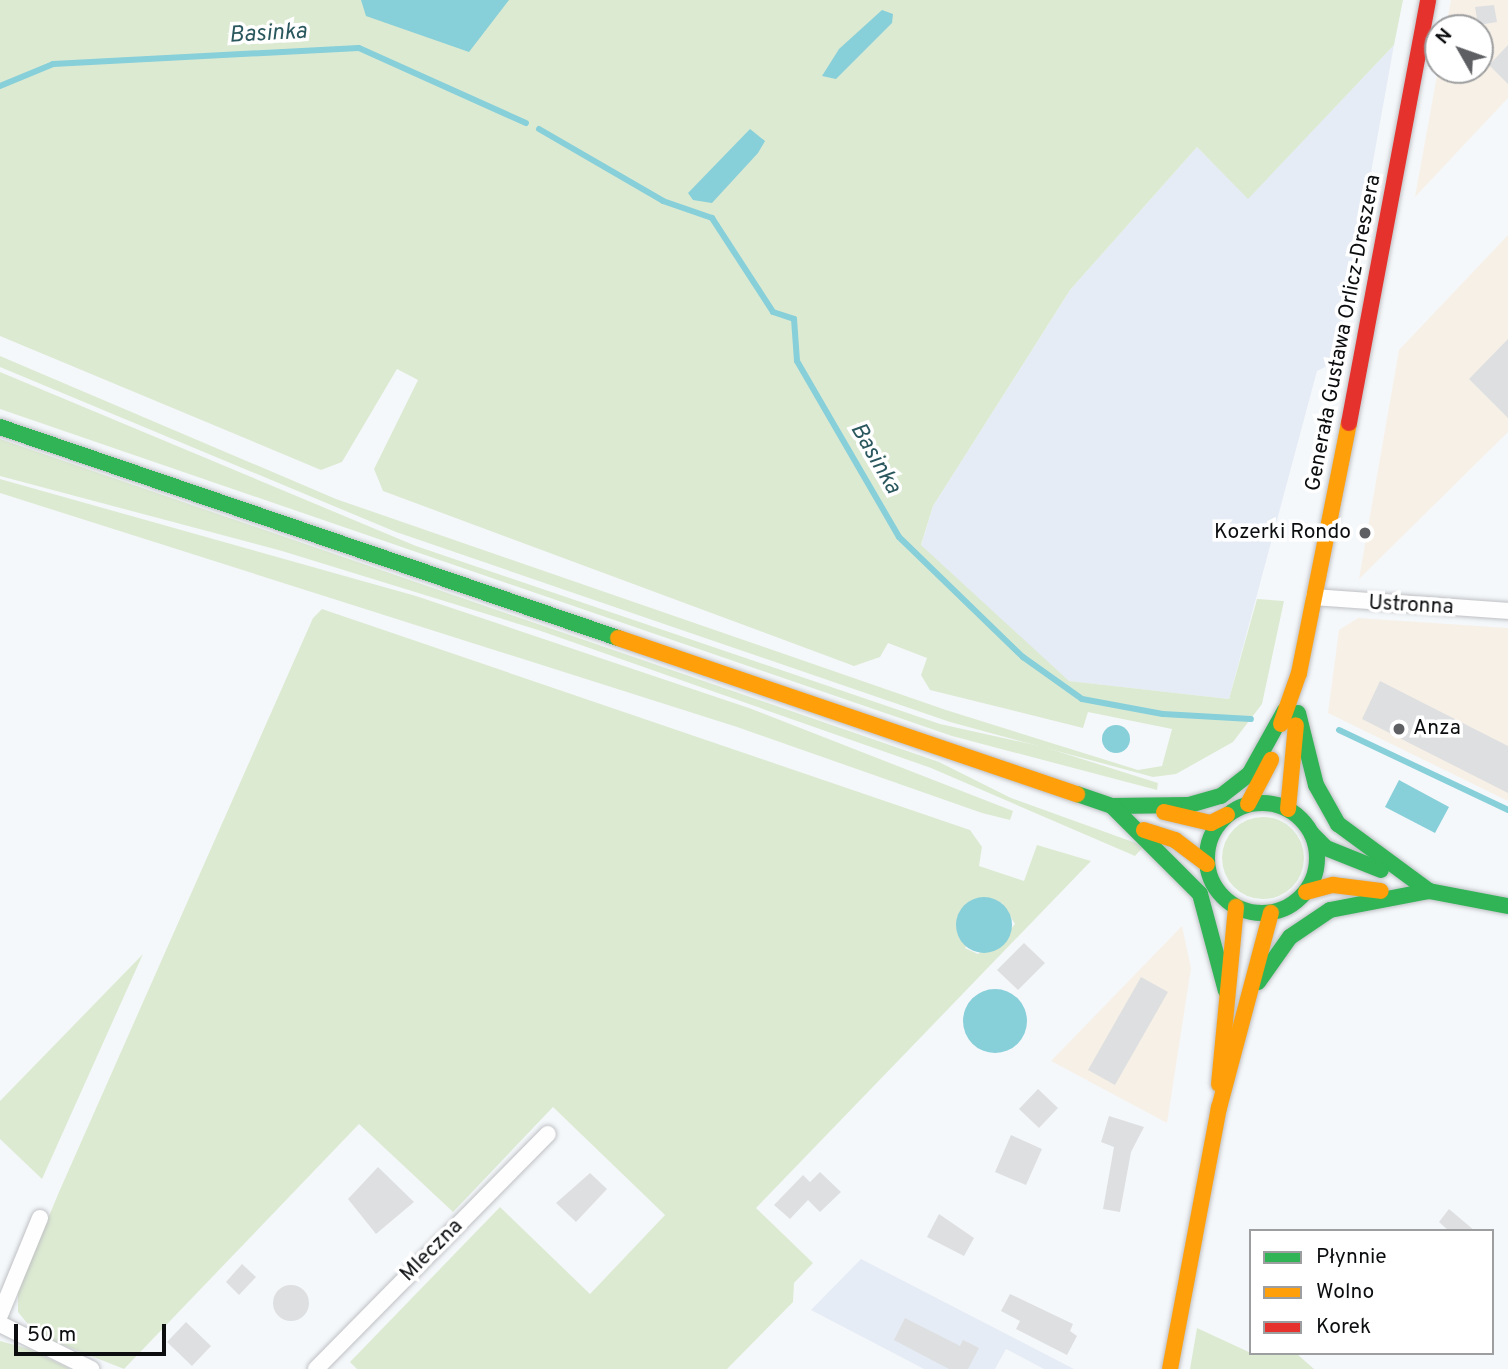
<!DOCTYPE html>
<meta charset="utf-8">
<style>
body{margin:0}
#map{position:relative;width:1508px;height:1369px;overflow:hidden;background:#f5f8fb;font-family:Overpass,sans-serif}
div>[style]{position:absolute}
.commercial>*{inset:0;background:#f7f0e7}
.built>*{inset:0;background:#e5ecf5}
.green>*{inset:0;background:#ddead2}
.round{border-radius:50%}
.water>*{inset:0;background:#87cfd9}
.stream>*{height:6px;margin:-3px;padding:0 3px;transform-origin:3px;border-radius:3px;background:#87cfd9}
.building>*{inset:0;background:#dedfe0}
.roads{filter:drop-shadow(0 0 2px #bec0c3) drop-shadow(0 0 2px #bec0c3)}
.street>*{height:16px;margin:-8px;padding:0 8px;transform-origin:8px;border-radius:8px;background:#fefefe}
.fast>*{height:16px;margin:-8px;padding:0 8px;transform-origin:8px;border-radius:8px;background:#30b455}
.fast>.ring{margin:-8px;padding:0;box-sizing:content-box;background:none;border:16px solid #30b455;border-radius:50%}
.slow>*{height:16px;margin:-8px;padding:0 8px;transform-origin:8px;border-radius:8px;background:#ff9f0a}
.jam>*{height:16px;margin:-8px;padding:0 8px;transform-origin:8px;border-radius:8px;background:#e5322d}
.dots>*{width:19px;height:19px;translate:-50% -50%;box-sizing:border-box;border:4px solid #fff;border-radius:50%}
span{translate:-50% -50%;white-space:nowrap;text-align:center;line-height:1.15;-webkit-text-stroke:7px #fff;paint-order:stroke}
.street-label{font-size:21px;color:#0b0d0f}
.poi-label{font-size:21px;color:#0b0d0f}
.right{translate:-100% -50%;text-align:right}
.left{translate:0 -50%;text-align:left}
.water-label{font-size:23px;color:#2a585e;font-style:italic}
.legend{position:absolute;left:1249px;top:1229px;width:245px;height:126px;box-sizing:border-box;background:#fff;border:2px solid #9d9e9f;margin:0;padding:9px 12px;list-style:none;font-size:21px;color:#0b0d0f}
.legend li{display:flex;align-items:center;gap:14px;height:35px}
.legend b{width:35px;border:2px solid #9d9e9f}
.north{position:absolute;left:1424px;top:14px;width:70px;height:70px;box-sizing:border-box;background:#fff;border:2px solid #9d9e9f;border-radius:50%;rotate:310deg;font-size:19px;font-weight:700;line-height:28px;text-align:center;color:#0b0d0f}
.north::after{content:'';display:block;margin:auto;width:24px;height:32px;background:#5d5f62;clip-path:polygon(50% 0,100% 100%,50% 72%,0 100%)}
.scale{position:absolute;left:14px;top:1324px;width:152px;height:32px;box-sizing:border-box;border:4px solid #0b0d0f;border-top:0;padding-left:9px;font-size:21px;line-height:24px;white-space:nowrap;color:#0b0d0f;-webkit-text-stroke:5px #fff;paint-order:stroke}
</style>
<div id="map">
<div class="commercial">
<div style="clip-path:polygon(1451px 0,1508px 0,1508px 98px,1415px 197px,1438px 70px,1480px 70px,1480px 28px,1446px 28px)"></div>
<div style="clip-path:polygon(1508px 235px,1508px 432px,1359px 579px,1399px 350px)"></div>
<div style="clip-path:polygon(1358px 618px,1508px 628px,1508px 801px,1328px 713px,1339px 630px)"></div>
<div style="clip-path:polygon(1182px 926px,1191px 968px,1167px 1123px,1051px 1061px)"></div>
</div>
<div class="built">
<div style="clip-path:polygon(1394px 45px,1337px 361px,1317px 371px,1229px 699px,1068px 681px,921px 546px,933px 506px,1070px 290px,1197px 147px,1248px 198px)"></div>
<div style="clip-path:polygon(861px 1259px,1074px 1369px,1044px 1369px,1006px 1349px,995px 1369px,924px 1369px,811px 1310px)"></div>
</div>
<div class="green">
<div style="clip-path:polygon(0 0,1403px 0,1394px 45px,1248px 199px,1197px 147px,1070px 290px,933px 506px,921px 545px,1069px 681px,1229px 699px,1257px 599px,1284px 601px,1262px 704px,1233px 742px,1176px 774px,1153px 777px,950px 722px,396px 532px,0 367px,0 356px,336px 499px,946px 710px,1138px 770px,1162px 766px,1172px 729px,1088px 712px,1083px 728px,930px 690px,921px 675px,927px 658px,888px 643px,880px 657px,854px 666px,383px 491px,374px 469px,418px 380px,397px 369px,342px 462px,321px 470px,0 336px)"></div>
<div style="clip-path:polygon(0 372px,416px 546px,940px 724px,1044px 747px,1158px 783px,1157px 790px,952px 736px,0 409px)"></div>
<div style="clip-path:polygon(0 439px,939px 762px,1011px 798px,1144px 846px,1135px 856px,931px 768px,538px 630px,282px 551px,0 476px)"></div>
<div style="clip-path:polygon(0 479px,416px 596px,749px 708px,1013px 811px,1010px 820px,982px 813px,737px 727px,0 493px)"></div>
<div style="clip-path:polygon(evenodd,322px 609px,970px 830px,982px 847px,979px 866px,1024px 881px,1037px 845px,1091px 861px,756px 1208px,813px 1263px,794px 1283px,793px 1302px,727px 1369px,357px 1369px,350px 1362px,500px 1207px,590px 1294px,665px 1215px,553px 1107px,453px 1212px,359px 1124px,124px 1369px,36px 1334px,18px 1312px,18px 1290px,59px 1192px,313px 618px,322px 609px,1002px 903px,1015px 924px,1008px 932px,978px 954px,965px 948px,1002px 903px)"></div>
<div class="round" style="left:1222px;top:817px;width:82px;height:82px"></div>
<div style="clip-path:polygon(143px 954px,42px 1179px,0 1139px,0 1101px)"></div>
<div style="clip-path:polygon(1197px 1328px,1251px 1353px,1296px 1353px,1314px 1369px,1190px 1369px)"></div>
<div style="clip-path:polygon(0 1341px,29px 1349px,70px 1369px,0 1369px)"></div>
</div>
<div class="water">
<div style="clip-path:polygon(361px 0,509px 0,469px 52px,366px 16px)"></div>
<div style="clip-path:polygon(882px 10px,893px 14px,892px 23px,836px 79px,822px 76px,839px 49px)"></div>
<div style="clip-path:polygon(750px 129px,765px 141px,758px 153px,712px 203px,693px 200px,688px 193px)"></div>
<div class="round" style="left:1102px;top:725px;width:28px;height:28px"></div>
<div style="clip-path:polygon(1399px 780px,1449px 807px,1435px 833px,1385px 807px)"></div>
<div class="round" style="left:956px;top:897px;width:56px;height:56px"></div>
<div class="round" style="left:963px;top:989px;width:64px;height:64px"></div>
</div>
<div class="stream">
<div style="left:0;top:86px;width:57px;rotate:-22.5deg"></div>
<div style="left:53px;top:64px;width:306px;rotate:-3deg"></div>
<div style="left:359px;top:48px;width:183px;rotate:24.2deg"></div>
<div style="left:539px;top:129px;width:143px;rotate:30.1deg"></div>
<div style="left:663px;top:201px;width:52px;rotate:19.1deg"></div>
<div style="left:712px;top:218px;width:112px;rotate:57deg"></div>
<div style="left:773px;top:312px;width:22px;rotate:18deg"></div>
<div style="left:794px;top:319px;width:42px;rotate:85.9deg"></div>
<div style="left:797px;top:361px;width:203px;rotate:59.9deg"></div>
<div style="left:899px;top:537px;width:173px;rotate:44.1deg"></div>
<div style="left:1023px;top:657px;width:72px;rotate:35.4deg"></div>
<div style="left:1082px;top:699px;width:82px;rotate:10.5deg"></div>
<div style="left:1163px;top:714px;width:88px;rotate:3.3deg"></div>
<div style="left:1339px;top:730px;width:187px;rotate:25.3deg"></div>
</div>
<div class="building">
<div style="clip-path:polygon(1494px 5px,1497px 22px,1478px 25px,1475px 7px)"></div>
<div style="clip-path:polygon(1508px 45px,1508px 84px,1489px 65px)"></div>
<div style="clip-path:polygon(1508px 339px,1508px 418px,1469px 379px)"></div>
<div style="clip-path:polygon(1380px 681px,1508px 746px,1508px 793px,1362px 719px)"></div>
<div style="clip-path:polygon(1024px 943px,1045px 963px,1018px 990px,997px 970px)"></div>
<div style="clip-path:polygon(1141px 977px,1168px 992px,1115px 1085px,1088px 1070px)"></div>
<div style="clip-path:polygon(1038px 1089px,1058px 1108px,1039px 1128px,1019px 1109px)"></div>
<div style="clip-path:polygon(1109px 1116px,1144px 1127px,1131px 1152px,1120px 1212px,1103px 1209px,1114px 1147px,1101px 1142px)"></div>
<div style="clip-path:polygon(1011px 1135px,1042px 1149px,1026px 1185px,995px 1172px)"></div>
<div style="clip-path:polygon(378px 1167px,414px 1202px,376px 1234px,348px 1199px)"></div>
<div style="clip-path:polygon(820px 1172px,841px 1192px,820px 1212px,808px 1200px,790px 1219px,774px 1205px,803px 1175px,810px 1182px)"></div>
<div style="clip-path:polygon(590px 1173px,607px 1189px,576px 1222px,556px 1203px)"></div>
<div style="clip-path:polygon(1449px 1209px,1475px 1231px,1449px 1231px,1439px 1222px)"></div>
<div style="clip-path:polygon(939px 1214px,974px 1238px,964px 1256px,927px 1237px)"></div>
<div style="clip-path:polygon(242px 1264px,256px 1277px,239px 1295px,226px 1282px)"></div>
<div class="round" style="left:273px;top:1285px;width:36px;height:36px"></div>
<div style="clip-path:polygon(1010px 1294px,1073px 1324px,1070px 1331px,1077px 1336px,1067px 1355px,1016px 1329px,1020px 1321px,1001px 1311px)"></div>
<div style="clip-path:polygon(905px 1318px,960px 1346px,963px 1340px,979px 1348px,968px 1369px,949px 1369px,894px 1340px)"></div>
<div style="clip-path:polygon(186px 1322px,211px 1346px,192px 1366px,167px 1342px)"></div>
</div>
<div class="roads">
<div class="street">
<div style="left:1314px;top:597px;width:195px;rotate:4.1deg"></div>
<div style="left:0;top:1315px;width:105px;rotate:-67.6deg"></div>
<div style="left:0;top:1324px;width:102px;rotate:26.3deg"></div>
<div style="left:316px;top:1369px;width:330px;rotate:-45.4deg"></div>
</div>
<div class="fast">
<div style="left:0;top:427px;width:653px;rotate:18.85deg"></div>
<div style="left:1298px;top:713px;width:74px;rotate:76deg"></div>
<div style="left:1316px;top:785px;width:45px;rotate:60.6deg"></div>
<div style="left:1338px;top:824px;width:113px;rotate:36.4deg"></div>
<div style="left:1077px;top:794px;width:37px;rotate:19deg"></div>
<div style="left:1112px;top:806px;width:77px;rotate:-0.7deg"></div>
<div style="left:1189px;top:805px;width:33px;rotate:-16deg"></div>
<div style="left:1221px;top:796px;width:37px;rotate:-38deg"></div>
<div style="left:1250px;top:773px;width:72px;rotate:-60.9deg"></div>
<div class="ring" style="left:1207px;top:803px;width:94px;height:94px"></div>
<div style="left:1112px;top:806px;width:124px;rotate:45deg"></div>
<div style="left:1200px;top:894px;width:100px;rotate:75deg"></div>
<div style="left:1312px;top:834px;width:20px;rotate:45deg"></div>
<div style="left:1326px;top:848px;width:59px;rotate:21.8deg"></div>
<div style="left:1258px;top:982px;width:55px;rotate:-54.6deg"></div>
<div style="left:1290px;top:937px;width:48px;rotate:-34deg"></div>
<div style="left:1330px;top:910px;width:101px;rotate:-10.9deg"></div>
<div style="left:1429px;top:891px;width:80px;rotate:10.8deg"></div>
</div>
<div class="slow">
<div style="left:618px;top:638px;width:485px;rotate:18.8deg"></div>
<div style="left:1281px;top:724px;width:54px;rotate:-70.6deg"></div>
<div style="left:1299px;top:673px;width:255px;rotate:-78.7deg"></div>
<div style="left:1248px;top:804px;width:50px;rotate:-62.4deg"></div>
<div style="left:1288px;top:809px;width:84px;rotate:-84.6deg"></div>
<div style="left:1164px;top:812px;width:48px;rotate:13.2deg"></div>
<div style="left:1211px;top:823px;width:18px;rotate:-27deg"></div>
<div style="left:1144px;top:830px;width:33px;rotate:18deg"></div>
<div style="left:1175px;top:840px;width:40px;rotate:37deg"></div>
<div style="left:1306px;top:892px;width:28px;rotate:-15deg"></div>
<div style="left:1333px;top:885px;width:48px;rotate:7.1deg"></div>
<div style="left:1219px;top:1084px;width:178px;rotate:-84.5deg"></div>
<div style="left:1170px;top:1369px;width:266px;rotate:-79.4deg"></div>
<div style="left:1219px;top:1108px;width:202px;rotate:-75.1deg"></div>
</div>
<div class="jam">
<div style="left:1349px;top:423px;width:430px;rotate:-79.4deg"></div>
</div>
</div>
<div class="dots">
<div style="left:1365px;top:533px;background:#5d5f62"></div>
<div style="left:1399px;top:729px;background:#5d5f62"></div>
</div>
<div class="street-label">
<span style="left:1344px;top:333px;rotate:-79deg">Generała Gustawa Orlicz-Dreszera</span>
<span style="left:1411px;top:606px;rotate:3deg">Ustronna</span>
<span style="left:432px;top:1251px;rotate:-45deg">Mleczna</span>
</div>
<div class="poi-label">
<span class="right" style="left:1351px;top:533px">Kozerki Rondo</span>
<span class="left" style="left:1413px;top:729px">Anza</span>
</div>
<div class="water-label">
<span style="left:268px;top:35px;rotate:-3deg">Basinka</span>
<span style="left:874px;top:459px;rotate:60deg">Basinka</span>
</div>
<ul class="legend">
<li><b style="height:9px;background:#30b455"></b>Płynnie</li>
<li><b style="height:9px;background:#ff9f0a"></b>Wolno</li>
<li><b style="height:9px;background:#e5322d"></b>Korek</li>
</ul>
<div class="north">N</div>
<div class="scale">50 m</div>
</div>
